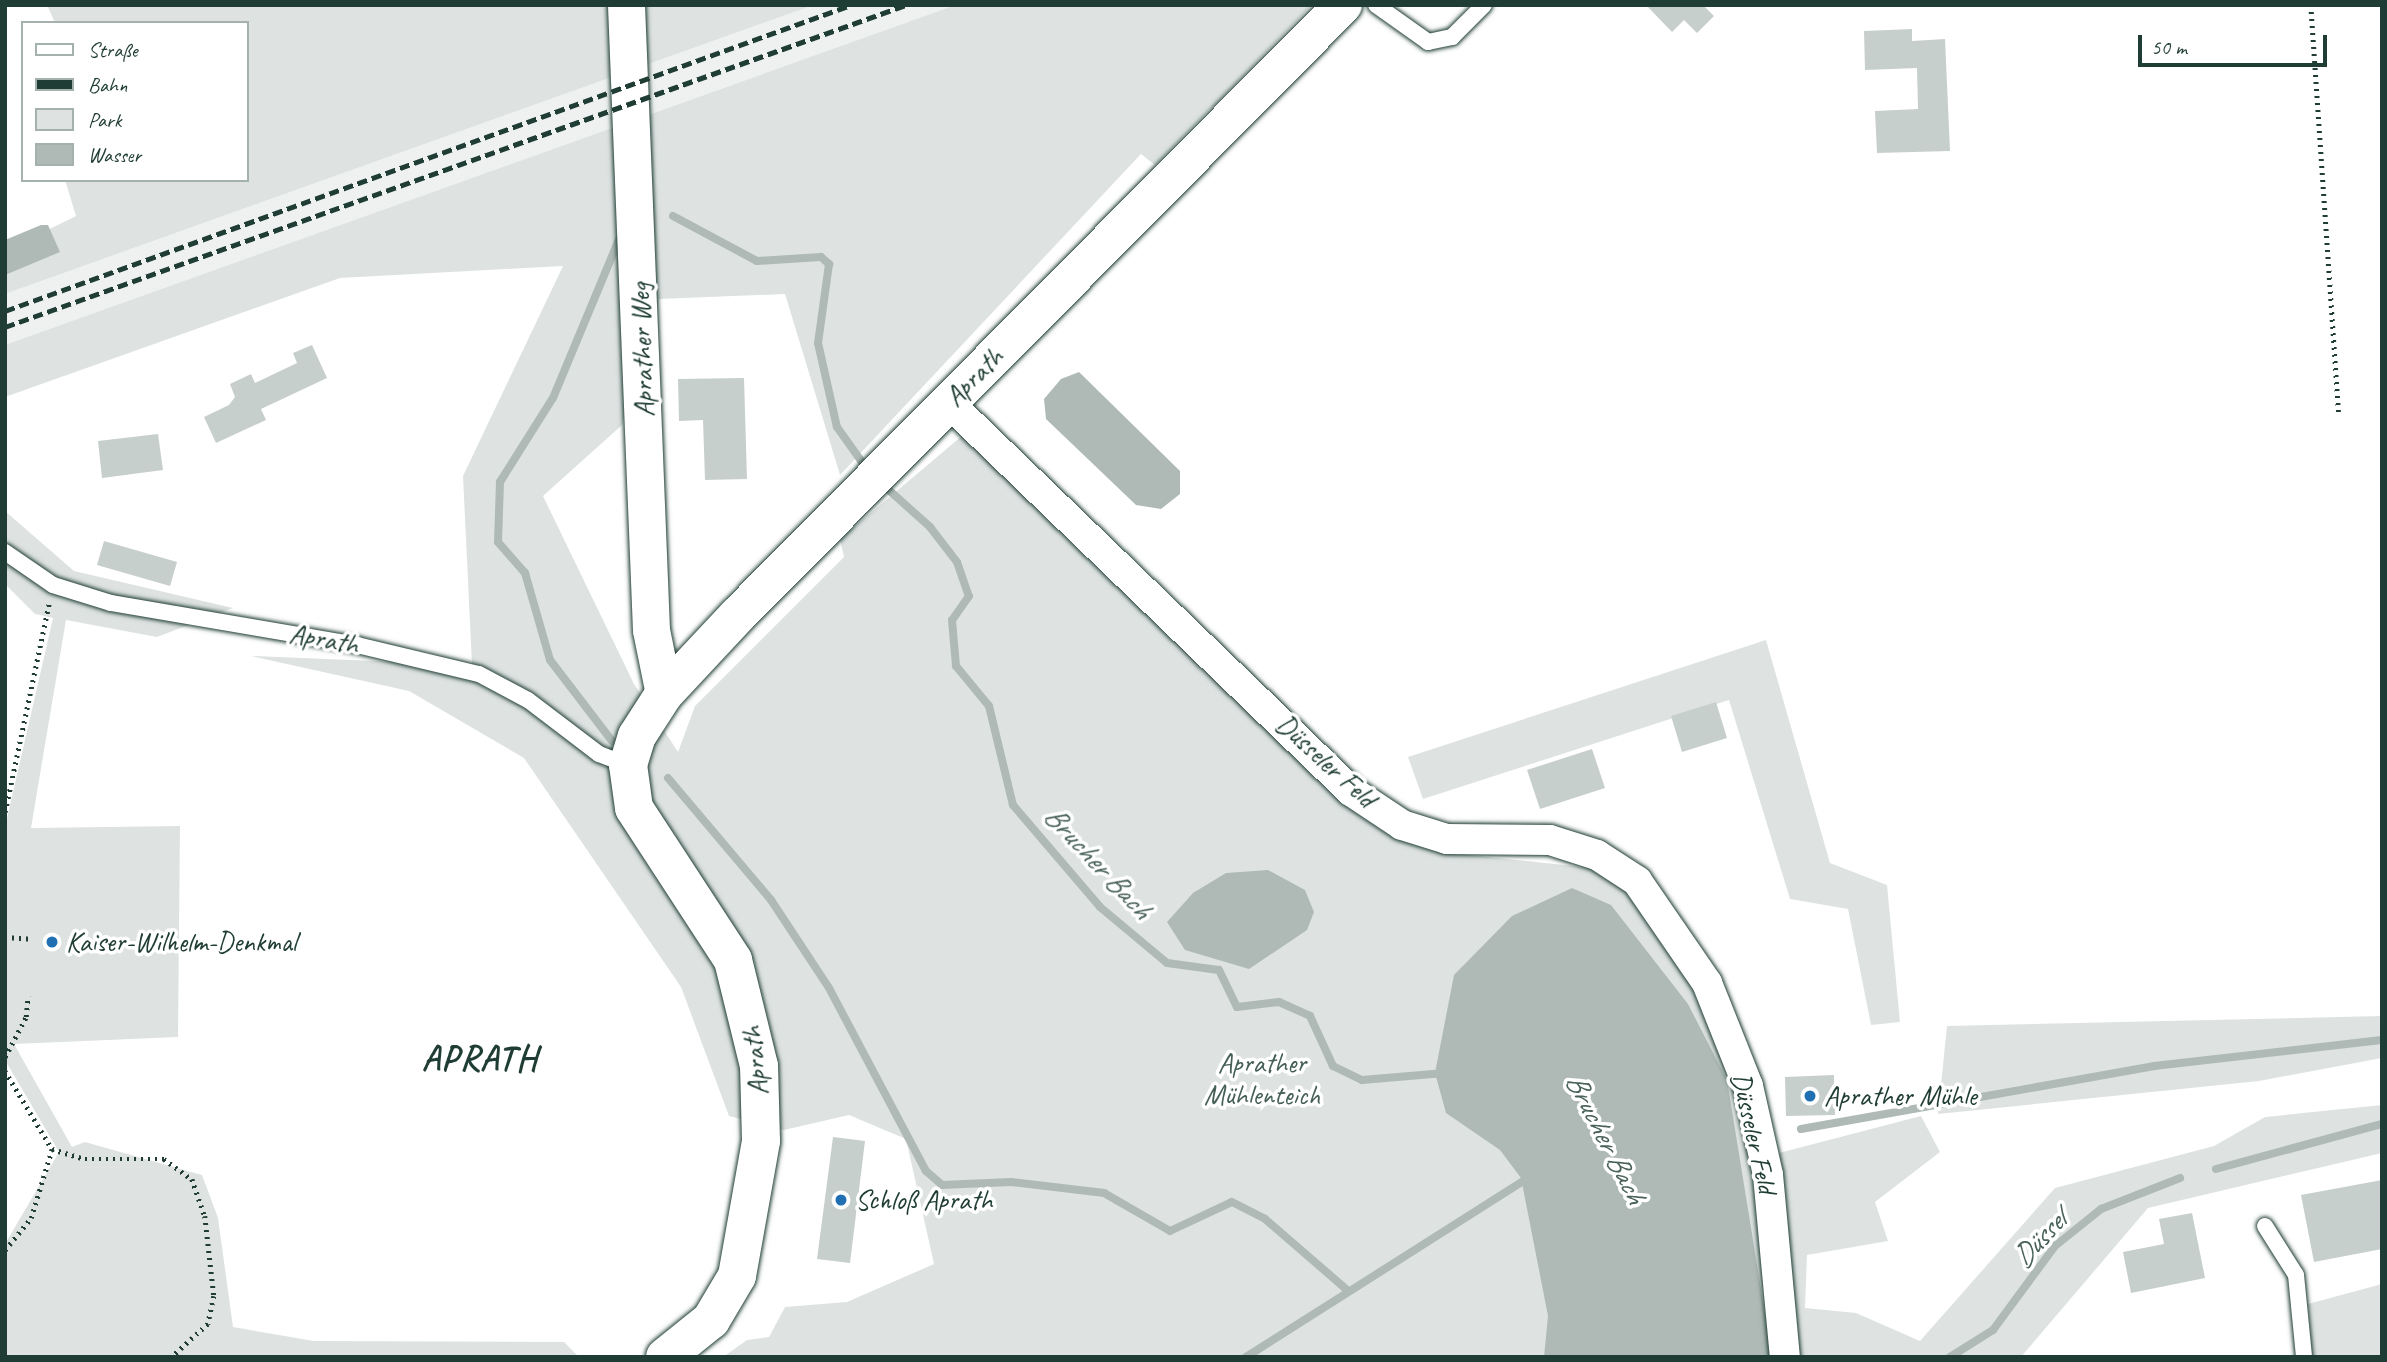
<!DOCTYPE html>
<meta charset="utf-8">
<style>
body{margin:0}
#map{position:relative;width:2387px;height:1362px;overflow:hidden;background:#fff;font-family:Caveat,sans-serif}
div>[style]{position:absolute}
.built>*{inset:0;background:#eef1f0}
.green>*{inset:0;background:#dee3e2}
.water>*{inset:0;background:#afbab7}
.stream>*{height:8px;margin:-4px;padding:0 4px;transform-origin:4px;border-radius:4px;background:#afbab7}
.building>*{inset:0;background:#c7cfcc}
.path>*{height:4.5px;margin-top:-2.25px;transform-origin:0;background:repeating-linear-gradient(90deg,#1f3d34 0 2px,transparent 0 7px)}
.roads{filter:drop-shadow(0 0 2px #1f3d34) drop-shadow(0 0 2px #1f3d34)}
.service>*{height:16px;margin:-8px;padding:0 8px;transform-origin:8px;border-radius:8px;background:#fff}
.minor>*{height:30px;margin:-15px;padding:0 15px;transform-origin:15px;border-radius:15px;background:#fff}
.tertiary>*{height:37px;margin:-18.5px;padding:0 18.5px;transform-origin:18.5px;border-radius:18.5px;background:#fff}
.secondary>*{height:38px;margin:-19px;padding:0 19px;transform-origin:19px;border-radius:19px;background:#fff}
.rail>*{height:5px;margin-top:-2.5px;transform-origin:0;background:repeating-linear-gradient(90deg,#1f3d34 0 10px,transparent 0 15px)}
.dots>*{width:19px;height:19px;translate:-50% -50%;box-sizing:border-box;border:4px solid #fff;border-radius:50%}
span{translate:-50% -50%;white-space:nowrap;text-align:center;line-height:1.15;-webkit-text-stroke:7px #fff;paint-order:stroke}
.street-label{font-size:28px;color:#1f3d34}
.poi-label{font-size:28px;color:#1f3d34}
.left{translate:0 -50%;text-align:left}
.park-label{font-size:28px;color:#455e57}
.water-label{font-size:30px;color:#4a625b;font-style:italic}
.district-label{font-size:35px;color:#1f3d34;font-weight:700;letter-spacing:2px}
.frame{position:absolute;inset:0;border:7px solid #1f3d34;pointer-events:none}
.legend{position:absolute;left:21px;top:21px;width:228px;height:161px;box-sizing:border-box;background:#fff;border:2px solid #a5b1ae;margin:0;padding:9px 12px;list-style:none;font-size:21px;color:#1f3d34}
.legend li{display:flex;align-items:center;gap:14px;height:35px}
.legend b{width:35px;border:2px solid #a5b1ae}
.scale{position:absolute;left:2138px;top:35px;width:189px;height:32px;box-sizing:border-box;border:4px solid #1f3d34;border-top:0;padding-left:9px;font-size:21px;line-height:24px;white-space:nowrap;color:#1f3d34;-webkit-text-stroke:5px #fff;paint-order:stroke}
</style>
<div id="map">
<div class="built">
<div style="clip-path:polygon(814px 5px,958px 5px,5px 348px,5px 294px)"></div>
</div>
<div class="green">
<div style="clip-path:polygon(47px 5px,814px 5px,5px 294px,5px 251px,76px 216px,65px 180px,247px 180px,247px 23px,55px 23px)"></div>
<div style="clip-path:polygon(956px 5px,1312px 5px,1155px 165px,1141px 154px,840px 475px,785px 294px,659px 299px,622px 425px,543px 496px,634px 684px,678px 752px,695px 706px,844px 557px,840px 539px,963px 435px,1434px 844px,1468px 855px,1592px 868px,1662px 913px,1764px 1157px,1921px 1116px,1940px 1152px,1875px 1202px,1888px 1241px,1807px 1255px,1805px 1308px,1856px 1313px,1920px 1341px,2055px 1188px,2214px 1146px,2265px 1117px,2382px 1105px,2382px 1153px,2148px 1208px,2021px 1357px,723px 1357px,747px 1340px,769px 1337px,785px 1307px,847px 1302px,934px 1264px,906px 1139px,849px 1115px,784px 1130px,729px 1116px,681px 987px,524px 758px,409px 691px,251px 656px,472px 665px,463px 476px,563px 266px,340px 278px,5px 397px,5px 345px)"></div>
<div style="clip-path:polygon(5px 511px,74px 571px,233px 608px,157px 637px,66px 620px,31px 828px,180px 826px,178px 1037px,14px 1044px,72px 1147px,85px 1142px,202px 1175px,218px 1218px,233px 1327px,314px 1341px,564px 1342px,579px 1357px,5px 1357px,5px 1244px,59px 1152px,5px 1060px,5px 827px,53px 618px,35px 614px,5px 584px)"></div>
<div style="clip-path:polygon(1766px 640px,1830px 863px,1887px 885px,1900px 1022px,1871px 1025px,1848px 909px,1790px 899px,1729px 700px,1423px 799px,1408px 757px)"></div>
<div style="clip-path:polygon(2382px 1016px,2382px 1058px,2259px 1081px,1938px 1114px,1947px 1026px)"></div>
<div style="clip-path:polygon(2382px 1284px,2382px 1357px,2312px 1357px,2308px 1304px)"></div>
</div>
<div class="water">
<div style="clip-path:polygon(41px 225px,48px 225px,60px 252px,5px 275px,5px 240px)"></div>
<div style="clip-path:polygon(1079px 372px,1180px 471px,1180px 494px,1161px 509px,1136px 505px,1046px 419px,1044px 399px,1061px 379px)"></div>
<div style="clip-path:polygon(1268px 870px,1305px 890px,1314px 912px,1307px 930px,1249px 969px,1185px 950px,1167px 922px,1193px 893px,1226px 873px)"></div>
<div style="clip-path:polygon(1572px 888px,1611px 905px,1688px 1004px,1727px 1080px,1772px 1357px,1544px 1357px,1548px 1316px,1521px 1178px,1500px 1150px,1446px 1113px,1435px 1073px,1454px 975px,1512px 916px)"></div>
</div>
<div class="stream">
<div style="left:673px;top:216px;width:95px;rotate:28.2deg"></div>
<div style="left:757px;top:261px;width:64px;rotate:-3.6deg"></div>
<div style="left:821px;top:257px;width:11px;rotate:41deg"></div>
<div style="left:829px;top:264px;width:80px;rotate:97.9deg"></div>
<div style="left:818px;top:343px;width:86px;rotate:77.3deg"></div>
<div style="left:837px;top:427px;width:52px;rotate:54.5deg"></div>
<div style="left:881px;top:483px;width:66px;rotate:41.9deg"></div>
<div style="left:930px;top:527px;width:44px;rotate:52.4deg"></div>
<div style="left:957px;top:562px;width:36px;rotate:71deg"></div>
<div style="left:969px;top:596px;width:29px;rotate:125deg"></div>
<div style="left:952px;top:620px;width:46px;rotate:85deg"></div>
<div style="left:956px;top:666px;width:52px;rotate:50.5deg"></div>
<div style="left:989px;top:706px;width:102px;rotate:76.4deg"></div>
<div style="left:1013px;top:805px;width:134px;rotate:49.5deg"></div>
<div style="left:1100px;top:907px;width:87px;rotate:39.9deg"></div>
<div style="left:1167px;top:963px;width:52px;rotate:7.7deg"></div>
<div style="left:1219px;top:970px;width:41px;rotate:64.1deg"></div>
<div style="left:1237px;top:1007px;width:42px;rotate:-6.8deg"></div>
<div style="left:1279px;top:1002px;width:34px;rotate:24deg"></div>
<div style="left:1310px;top:1016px;width:55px;rotate:65.3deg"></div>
<div style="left:1333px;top:1066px;width:32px;rotate:26deg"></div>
<div style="left:1362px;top:1080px;width:83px;rotate:-4.8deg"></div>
<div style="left:612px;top:741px;width:102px;rotate:-127.4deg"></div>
<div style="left:550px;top:660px;width:91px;rotate:-106deg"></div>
<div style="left:525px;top:573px;width:41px;rotate:-131.1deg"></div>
<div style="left:498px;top:542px;width:60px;rotate:-88.1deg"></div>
<div style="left:500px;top:482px;width:99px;rotate:-57.8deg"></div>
<div style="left:553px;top:398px;width:174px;rotate:-67.4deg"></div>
<div style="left:668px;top:778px;width:160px;rotate:49.8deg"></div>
<div style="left:771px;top:900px;width:105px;rotate:56.6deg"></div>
<div style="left:829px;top:988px;width:207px;rotate:62.1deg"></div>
<div style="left:926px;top:1171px;width:21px;rotate:41deg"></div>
<div style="left:942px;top:1185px;width:69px;rotate:-2.5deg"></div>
<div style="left:1011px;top:1182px;width:94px;rotate:6.7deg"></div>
<div style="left:1104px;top:1193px;width:76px;rotate:29.9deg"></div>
<div style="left:1170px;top:1231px;width:68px;rotate:-25.1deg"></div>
<div style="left:1232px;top:1202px;width:37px;rotate:27deg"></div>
<div style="left:1265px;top:1219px;width:107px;rotate:40.8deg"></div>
<div style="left:1801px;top:1129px;width:359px;rotate:-10.1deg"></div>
<div style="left:2154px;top:1066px;width:229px;rotate:-6.5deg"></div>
<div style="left:2216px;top:1169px;width:172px;rotate:-15.2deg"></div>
<div style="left:1246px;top:1357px;width:336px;rotate:-32.4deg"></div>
<div style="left:1950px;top:1357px;width:51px;rotate:-32.1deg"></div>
<div style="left:1993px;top:1330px;width:104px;rotate:-53.6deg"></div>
<div style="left:2055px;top:1246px;width:59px;rotate:-38.8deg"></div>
<div style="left:2101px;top:1209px;width:85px;rotate:-21.4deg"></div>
</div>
<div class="building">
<div style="clip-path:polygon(1646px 5px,1703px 5px,1714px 16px,1697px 33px,1684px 20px,1672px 32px)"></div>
<div style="clip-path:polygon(1912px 29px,1912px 41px,1945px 39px,1950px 151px,1877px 153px,1875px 111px,1918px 109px,1917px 68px,1865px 70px,1864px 31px)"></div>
<div style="clip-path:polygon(312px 345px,327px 378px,261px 409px,266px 420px,216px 443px,204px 417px,229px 405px,235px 397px,230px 384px,251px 374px,255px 383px,297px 363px,293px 353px)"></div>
<div style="clip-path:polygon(744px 378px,747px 479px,705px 480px,703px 420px,679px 421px,678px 379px)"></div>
<div style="clip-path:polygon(158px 434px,163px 470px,102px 478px,98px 441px)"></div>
<div style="clip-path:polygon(104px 541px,177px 562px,170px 586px,97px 565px)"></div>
<div style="clip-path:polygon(1716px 702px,1727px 738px,1682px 752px,1671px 716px)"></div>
<div style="clip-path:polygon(1592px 749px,1605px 788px,1540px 809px,1527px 770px)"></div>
<div style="clip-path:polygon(1834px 1075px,1835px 1115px,1786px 1116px,1785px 1077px)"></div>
<div style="clip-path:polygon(833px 1137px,865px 1141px,850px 1263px,817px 1259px)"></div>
<div style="clip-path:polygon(2382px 1180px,2382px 1249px,2314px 1262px,2301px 1195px)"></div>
<div style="clip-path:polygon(2192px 1213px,2205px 1278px,2131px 1293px,2123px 1252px,2164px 1244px,2159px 1219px)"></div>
</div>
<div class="path">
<div style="left:2311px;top:5px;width:409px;rotate:86.1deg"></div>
<div style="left:5px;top:812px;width:214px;rotate:-78.1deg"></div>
<div style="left:5px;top:937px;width:26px;rotate:4deg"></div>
<div style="left:5px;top:1057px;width:45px;rotate:-62.3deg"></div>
<div style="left:26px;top:1017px;width:21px;rotate:-85deg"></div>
<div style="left:5px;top:1071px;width:91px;rotate:58.9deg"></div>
<div style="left:52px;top:1149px;width:34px;rotate:17deg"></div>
<div style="left:85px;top:1159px;width:79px"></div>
<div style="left:164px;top:1159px;width:34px;rotate:36deg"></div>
<div style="left:192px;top:1179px;width:39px;rotate:71deg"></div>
<div style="left:205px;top:1216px;width:81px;rotate:83.6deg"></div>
<div style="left:214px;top:1296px;width:29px;rotate:102deg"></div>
<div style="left:208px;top:1324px;width:49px;rotate:137.5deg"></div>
<div style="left:5px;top:1250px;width:41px;rotate:-50.9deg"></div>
<div style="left:31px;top:1218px;width:72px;rotate:-73.1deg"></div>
</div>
<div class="roads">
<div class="service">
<div style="left:1376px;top:5px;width:64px;rotate:35.4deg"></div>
<div style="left:1428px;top:42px;width:25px;rotate:-12deg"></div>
<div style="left:1452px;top:37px;width:45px;rotate:-45deg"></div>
<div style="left:5px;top:552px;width:58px;rotate:34.5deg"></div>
<div style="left:53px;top:585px;width:61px;rotate:17.2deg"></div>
<div style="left:111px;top:603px;width:250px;rotate:9.7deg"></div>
<div style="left:357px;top:645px;width:125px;rotate:13.4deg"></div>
<div style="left:479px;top:674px;width:55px;rotate:28deg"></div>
<div style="left:528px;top:700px;width:89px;rotate:37.3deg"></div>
<div style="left:599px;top:754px;width:31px;rotate:21deg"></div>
<div style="left:2265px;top:1226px;width:58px;rotate:57.7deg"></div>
<div style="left:2296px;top:1275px;width:82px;rotate:84.4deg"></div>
</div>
<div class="minor">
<div style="left:949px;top:403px;width:559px;rotate:43.98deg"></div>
<div style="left:1351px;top:791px;width:61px;rotate:33.7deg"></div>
<div style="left:1402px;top:825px;width:47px;rotate:17.3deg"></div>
<div style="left:1447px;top:839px;width:103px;rotate:0.6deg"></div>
<div style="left:1550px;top:840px;width:49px;rotate:17.7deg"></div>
<div style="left:1597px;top:855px;width:48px;rotate:33deg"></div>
<div style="left:1637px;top:881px;width:124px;rotate:55.5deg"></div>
<div style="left:1707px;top:983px;width:111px;rotate:68.3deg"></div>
<div style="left:1748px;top:1086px;width:91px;rotate:77.3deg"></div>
<div style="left:1768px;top:1175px;width:183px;rotate:84.7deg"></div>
</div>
<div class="tertiary">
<div style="left:626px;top:5px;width:625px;rotate:87.71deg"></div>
<div style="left:651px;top:630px;width:65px;rotate:78.5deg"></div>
</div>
<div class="secondary">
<div style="left:665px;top:1357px;width:59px;rotate:-38.8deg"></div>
<div style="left:711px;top:1320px;width:51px;rotate:-59.4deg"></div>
<div style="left:737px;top:1276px;width:137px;rotate:-79.9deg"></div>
<div style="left:761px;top:1141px;width:75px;rotate:-91.5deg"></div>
<div style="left:759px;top:1066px;width:109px;rotate:-103.8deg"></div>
<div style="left:733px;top:960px;width:181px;rotate:-123.1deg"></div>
<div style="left:634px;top:808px;width:43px;rotate:-97.9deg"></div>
<div style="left:628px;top:765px;width:30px;rotate:-73deg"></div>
<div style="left:637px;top:736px;width:50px;rotate:-57.3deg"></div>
<div style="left:664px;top:694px;width:108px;rotate:-46.9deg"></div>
<div style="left:738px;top:615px;width:859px;rotate:-45.24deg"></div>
</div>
</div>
<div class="rail">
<div style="left:5px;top:311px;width:900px;rotate:-19.89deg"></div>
<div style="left:5px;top:327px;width:957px;rotate:-19.67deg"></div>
</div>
<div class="dots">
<div style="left:52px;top:942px;background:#1f6fb2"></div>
<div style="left:1810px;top:1096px;background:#1f6fb2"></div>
<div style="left:841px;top:1200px;background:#1f6fb2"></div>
</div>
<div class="street-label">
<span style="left:642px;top:350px;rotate:-92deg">Aprather Weg</span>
<span style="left:974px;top:377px;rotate:-45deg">Aprath</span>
<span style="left:324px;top:639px;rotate:10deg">Aprath</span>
<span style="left:1326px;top:761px;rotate:42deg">Düsseler Feld</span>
<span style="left:755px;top:1061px;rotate:-96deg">Aprath</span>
<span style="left:1754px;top:1133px;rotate:77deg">Düsseler Feld</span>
</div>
<div class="poi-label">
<span class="left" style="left:66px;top:942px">Kaiser-Wilhelm-Denkmal</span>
<span class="left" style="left:1824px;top:1096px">Aprather Mühle</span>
<span class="left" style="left:855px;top:1200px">Schloß Aprath</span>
</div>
<div class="park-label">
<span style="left:1262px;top:1079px">Aprather<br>Mühlenteich</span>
</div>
<div class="water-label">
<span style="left:1098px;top:862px;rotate:47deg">Brucher Bach</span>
<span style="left:1606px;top:1138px;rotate:63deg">Brucher Bach</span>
<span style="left:2039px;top:1239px;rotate:-47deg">Düssel</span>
</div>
<div class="district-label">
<span style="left:480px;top:1059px">APRATH</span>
</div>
<div class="frame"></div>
<ul class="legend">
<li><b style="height:9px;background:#fff"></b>Straße</li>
<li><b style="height:9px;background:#1f3d34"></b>Bahn</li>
<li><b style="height:19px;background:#dee3e2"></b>Park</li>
<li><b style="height:19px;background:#afbab7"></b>Wasser</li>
</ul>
<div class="scale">50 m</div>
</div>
